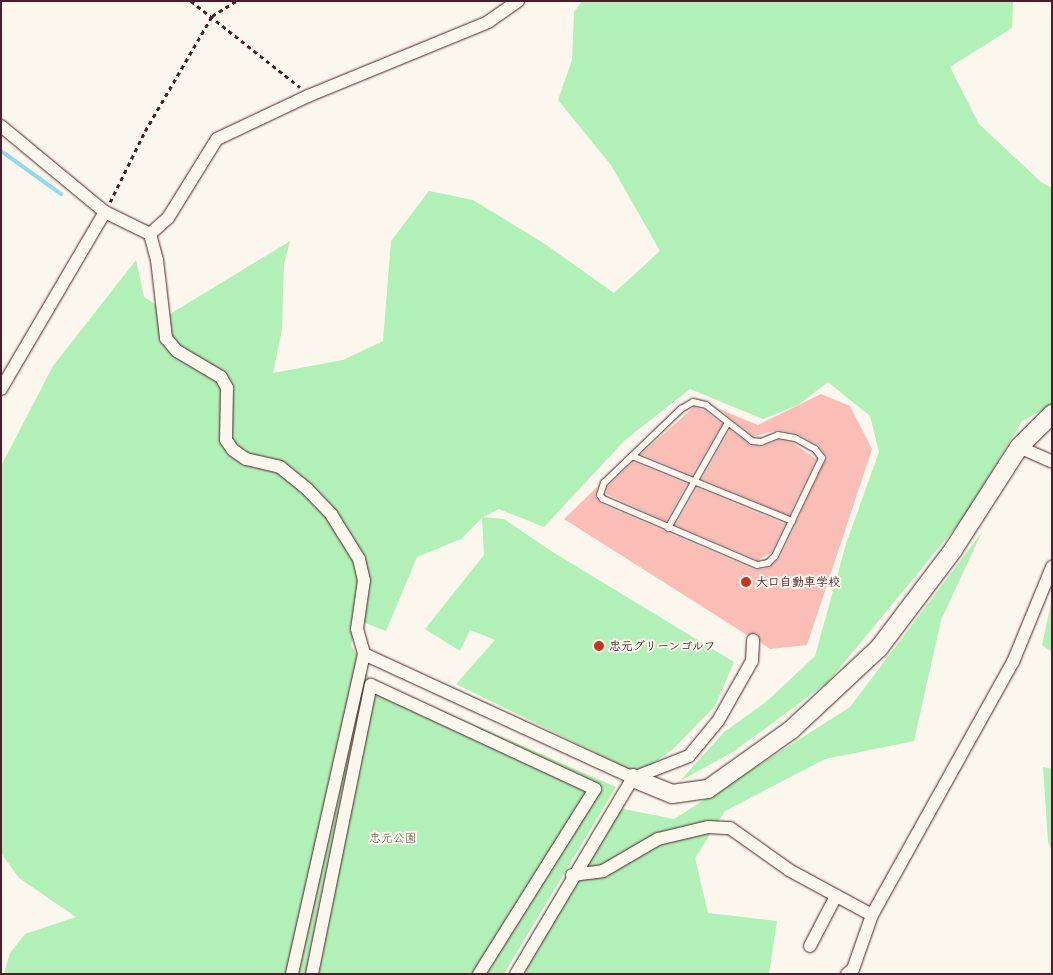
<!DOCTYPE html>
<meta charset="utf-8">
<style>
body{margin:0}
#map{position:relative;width:1053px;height:975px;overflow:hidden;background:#fbf7ec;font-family:Mali,"Klee One",sans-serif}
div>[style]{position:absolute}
.green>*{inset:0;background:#b1f0b7}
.stream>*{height:4px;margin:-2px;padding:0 2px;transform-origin:2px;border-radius:2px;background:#8ddceb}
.building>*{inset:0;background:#fabeb6}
.path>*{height:2.5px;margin-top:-1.25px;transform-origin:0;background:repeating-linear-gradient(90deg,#4a1f2b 0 4px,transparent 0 8px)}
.roads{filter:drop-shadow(0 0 1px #4a1f2b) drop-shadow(0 0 1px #4a1f2b)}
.lane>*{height:6px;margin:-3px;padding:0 3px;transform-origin:3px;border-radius:3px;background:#fbf7ec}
.street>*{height:12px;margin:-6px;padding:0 6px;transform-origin:6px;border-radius:6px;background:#fbf7ec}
.secondary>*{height:18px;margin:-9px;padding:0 9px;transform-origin:9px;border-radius:9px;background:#fbf7ec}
.dots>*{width:14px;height:14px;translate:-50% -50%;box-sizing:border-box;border:2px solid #fbf7ec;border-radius:50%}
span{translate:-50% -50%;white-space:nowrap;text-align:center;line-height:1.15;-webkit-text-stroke:4px #fbf7ec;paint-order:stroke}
.poi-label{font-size:12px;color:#4a1f2b;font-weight:700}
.left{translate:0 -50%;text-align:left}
.park-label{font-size:12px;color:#64534e}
.frame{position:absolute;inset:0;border:2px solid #4a1f2b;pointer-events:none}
</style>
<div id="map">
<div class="green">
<div style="clip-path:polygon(582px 1px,1013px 1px,1012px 28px,950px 67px,979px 124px,1041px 182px,1052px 188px,1052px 405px,1022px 421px,965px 516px,828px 682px,733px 752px,680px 781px,724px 732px,766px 702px,815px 656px,846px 544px,879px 452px,870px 416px,828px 382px,798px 405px,763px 419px,690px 389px,625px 440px,544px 527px,499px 509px,483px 517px,504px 519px,551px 551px,734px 662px,715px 706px,673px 749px,639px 774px,456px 684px,495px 640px,470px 630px,460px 651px,425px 629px,484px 555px,482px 518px,461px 539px,417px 557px,386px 631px,357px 620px,351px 645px,370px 679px,616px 787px,504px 974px,4px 974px,10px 953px,25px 934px,76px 917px,19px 878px,1px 853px,1px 466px,53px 366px,136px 260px,144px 297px,170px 314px,290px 241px,284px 264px,282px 329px,273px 373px,343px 360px,383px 341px,391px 241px,429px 191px,473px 200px,545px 244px,614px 293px,660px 251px,611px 165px,558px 100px,572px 60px,574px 12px)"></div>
<div style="clip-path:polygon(982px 532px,941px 620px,914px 741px,825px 759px,725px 811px,695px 858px,708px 913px,777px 921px,769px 974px,528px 974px,525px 971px,619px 808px,674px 819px,850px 707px)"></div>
<div style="clip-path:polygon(1052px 599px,1052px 652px,1042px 645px)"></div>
<div style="clip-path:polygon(1043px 767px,1052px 769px,1052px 851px,1048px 842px)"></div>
</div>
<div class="stream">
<div style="left:1px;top:151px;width:74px;rotate:35.6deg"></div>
</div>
<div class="building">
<div style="clip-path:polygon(821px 394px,850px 406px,872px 449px,807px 645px,770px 649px,761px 643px,757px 633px,747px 635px,564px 519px,597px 487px,595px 496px,601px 504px,755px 570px,769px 568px,780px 558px,827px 457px,818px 445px,796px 433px,778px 430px,754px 436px,719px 409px,758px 425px)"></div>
<div style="clip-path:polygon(694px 407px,704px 410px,722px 424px,692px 475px,641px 454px)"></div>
<div style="clip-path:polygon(730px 430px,751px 446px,762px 447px,779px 440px,793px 443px,816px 459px,789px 515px,702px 479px)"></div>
<div style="clip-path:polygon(633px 462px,687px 484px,666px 521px,606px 494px,608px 486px)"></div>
<div style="clip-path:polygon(697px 488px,785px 524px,771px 553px,758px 560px,676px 525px)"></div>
</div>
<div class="path">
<div style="left:191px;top:1px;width:139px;rotate:38.3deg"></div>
<div style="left:110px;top:202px;width:79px;rotate:-63.8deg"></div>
<div style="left:145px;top:131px;width:133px;rotate:-59.8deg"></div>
<div style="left:212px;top:16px;width:28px;rotate:-32deg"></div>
</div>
<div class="roads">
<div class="lane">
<div style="left:693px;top:402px;width:13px;rotate:13deg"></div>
<div style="left:706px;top:405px;width:58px;rotate:38deg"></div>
<div style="left:752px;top:441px;width:9px;rotate:6deg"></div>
<div style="left:761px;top:442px;width:18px;rotate:-22deg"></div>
<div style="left:778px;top:435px;width:17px;rotate:10deg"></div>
<div style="left:795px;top:438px;width:23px;rotate:29deg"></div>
<div style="left:815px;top:449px;width:11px;rotate:52deg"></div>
<div style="left:822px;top:458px;width:109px;rotate:115.6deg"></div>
<div style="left:775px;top:556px;width:10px;rotate:135deg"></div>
<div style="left:768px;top:563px;width:11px;rotate:170deg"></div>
<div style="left:757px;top:565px;width:168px;rotate:-156.8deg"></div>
<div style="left:603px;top:499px;width:5px;rotate:-127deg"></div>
<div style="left:600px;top:495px;width:13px;rotate:-72deg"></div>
<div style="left:604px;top:483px;width:107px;rotate:-43.9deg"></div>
<div style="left:681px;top:409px;width:14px;rotate:-30deg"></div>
<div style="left:632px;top:456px;width:173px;rotate:22.1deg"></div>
<div style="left:668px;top:528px;width:120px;rotate:-60.4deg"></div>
</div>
<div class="street">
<div style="left:1px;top:126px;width:135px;rotate:39.6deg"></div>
<div style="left:105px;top:212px;width:50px;rotate:26.1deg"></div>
<div style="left:150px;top:234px;width:27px;rotate:75deg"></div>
<div style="left:157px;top:260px;width:79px;rotate:83.4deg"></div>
<div style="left:166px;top:338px;width:17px;rotate:50deg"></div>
<div style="left:177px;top:351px;width:51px;rotate:30.6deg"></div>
<div style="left:221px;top:377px;width:13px;rotate:61deg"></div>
<div style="left:227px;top:388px;width:52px;rotate:91.1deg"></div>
<div style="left:226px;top:440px;width:12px;rotate:55deg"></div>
<div style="left:233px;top:450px;width:16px;rotate:35deg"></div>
<div style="left:246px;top:459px;width:35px;rotate:13deg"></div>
<div style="left:280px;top:467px;width:35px;rotate:39deg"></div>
<div style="left:307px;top:489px;width:35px;rotate:46deg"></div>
<div style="left:331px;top:514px;width:53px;rotate:58.1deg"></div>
<div style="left:359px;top:559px;width:22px;rotate:77deg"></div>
<div style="left:364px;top:580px;width:49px;rotate:98.1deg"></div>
<div style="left:357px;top:629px;width:26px;rotate:74deg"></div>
<div style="left:364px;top:654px;width:328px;rotate:102.7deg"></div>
<div style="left:150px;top:234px;width:24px;rotate:-42deg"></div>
<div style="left:168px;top:218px;width:93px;rotate:-58.2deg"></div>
<div style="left:217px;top:139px;width:101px;rotate:-25.3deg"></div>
<div style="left:308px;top:96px;width:195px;rotate:-22.3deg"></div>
<div style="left:488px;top:22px;width:37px;rotate:-35deg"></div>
<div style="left:1px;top:389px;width:205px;rotate:-59.6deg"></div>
<div style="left:1019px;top:447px;width:36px;rotate:24deg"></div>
<div style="left:364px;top:654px;width:296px;rotate:24.7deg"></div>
<div style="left:572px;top:875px;width:31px;rotate:-7deg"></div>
<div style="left:603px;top:871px;width:64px;rotate:-30.2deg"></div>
<div style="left:658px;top:839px;width:51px;rotate:-13.5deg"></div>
<div style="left:708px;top:827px;width:22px;rotate:3deg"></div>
<div style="left:730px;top:828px;width:72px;rotate:35.4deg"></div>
<div style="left:789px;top:870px;width:94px;rotate:28.5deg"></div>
<div style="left:810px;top:946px;width:56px;rotate:-62.5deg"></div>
<div style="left:312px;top:974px;width:295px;rotate:-78.5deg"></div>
<div style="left:371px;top:685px;width:247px;rotate:24.9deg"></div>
<div style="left:595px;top:789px;width:218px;rotate:122.1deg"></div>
<div style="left:516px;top:974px;width:228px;rotate:-59.2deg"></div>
<div style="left:633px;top:778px;width:60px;rotate:-21.4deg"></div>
<div style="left:689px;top:756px;width:45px;rotate:-50.4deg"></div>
<div style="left:718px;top:721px;width:69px;rotate:-60.5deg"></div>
<div style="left:752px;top:661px;width:21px;rotate:-87deg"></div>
<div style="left:847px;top:974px;width:8px;rotate:-40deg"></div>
<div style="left:853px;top:969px;width:57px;rotate:-70.6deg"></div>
<div style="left:872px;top:915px;width:290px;rotate:-60.9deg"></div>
<div style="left:1013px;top:662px;width:103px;rotate:-67.7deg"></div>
</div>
<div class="secondary">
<div style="left:633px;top:778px;width:42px;rotate:22.3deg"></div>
<div style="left:672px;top:794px;width:36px;rotate:-8deg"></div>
<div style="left:708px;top:789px;width:102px;rotate:-35.4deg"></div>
<div style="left:791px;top:730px;width:120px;rotate:-43deg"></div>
<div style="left:879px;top:648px;width:123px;rotate:-52.9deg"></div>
<div style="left:953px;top:550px;width:122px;rotate:-57.3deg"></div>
<div style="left:1019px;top:447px;width:47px;rotate:-45deg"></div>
</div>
</div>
<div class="dots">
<div style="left:746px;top:582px;background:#c8321e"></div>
<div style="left:599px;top:646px;background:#c8321e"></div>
</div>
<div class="poi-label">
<span class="left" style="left:756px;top:582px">大口自動車学校</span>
<span class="left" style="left:609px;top:646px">忠元グリーンゴルフ</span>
</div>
<div class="park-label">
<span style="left:393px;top:838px">忠元公園</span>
</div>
<div class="frame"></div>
</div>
